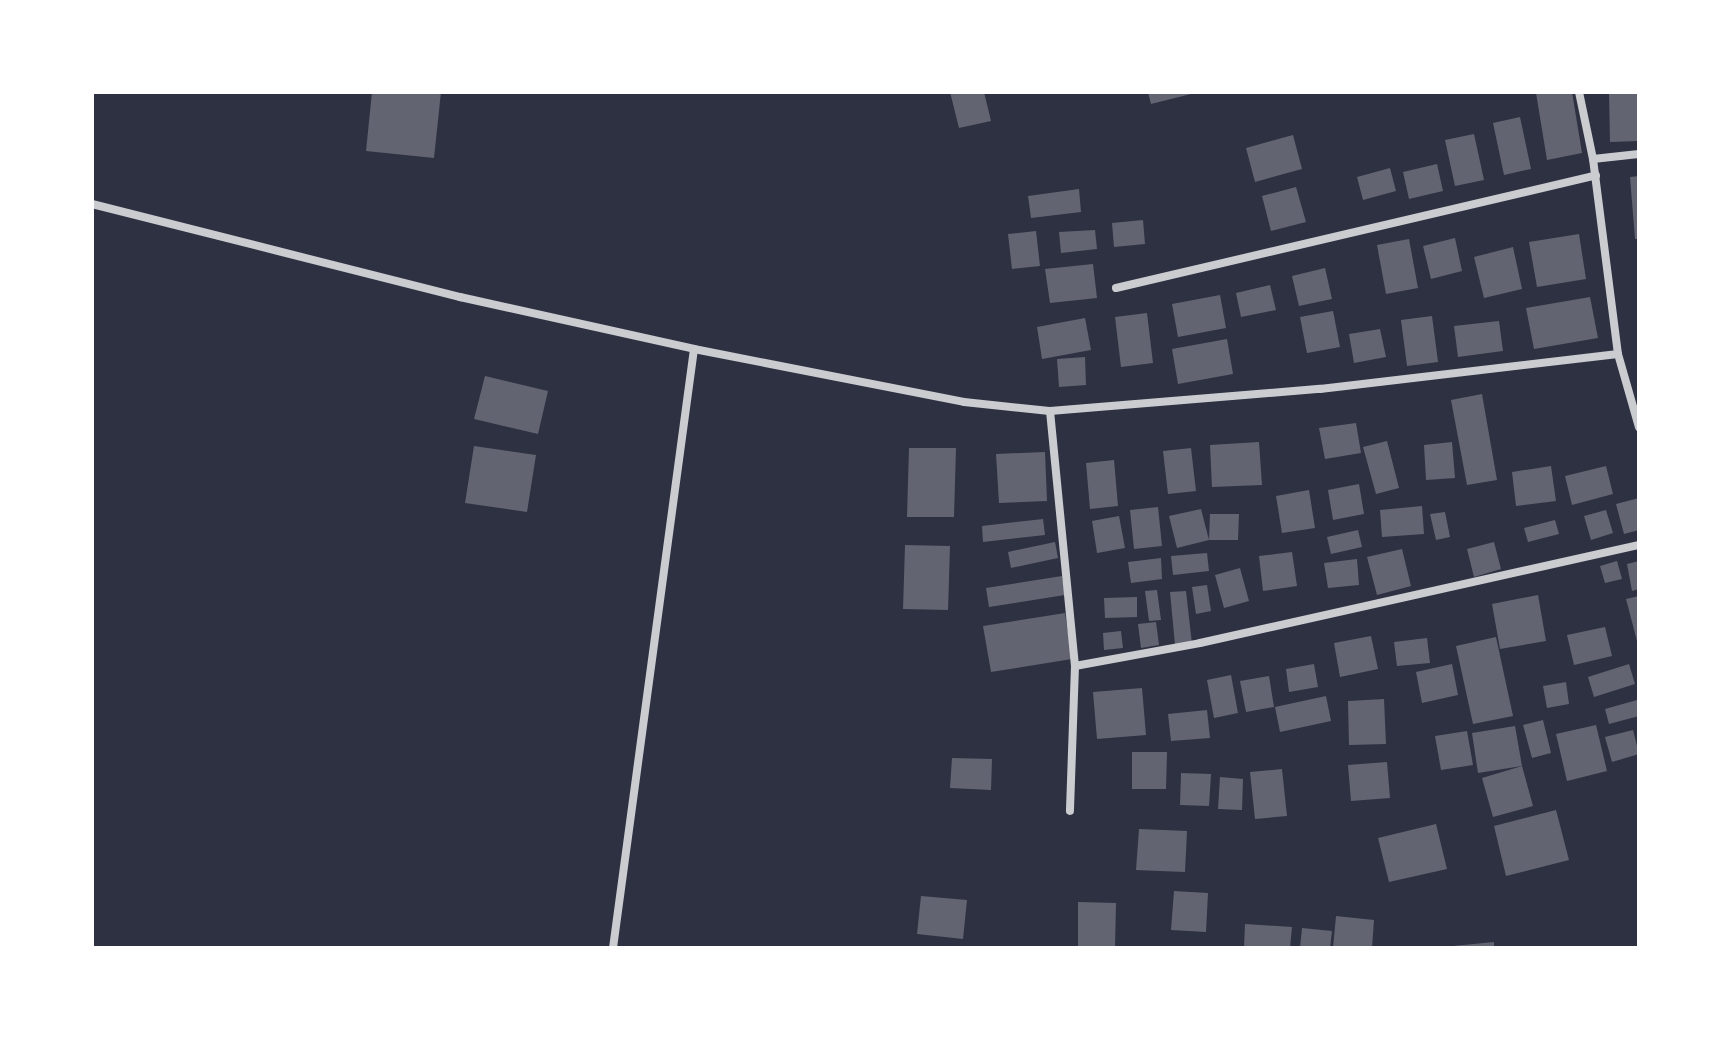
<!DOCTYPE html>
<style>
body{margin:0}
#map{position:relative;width:1731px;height:1040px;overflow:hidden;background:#2d3142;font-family:"DM Sans",sans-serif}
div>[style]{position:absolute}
.building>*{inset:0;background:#626471}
.minor>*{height:8px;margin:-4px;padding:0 4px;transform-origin:4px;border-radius:4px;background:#caccd0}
span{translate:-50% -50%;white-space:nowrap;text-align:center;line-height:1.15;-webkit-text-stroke:7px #fff;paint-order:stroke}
.frame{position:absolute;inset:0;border:94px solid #fff;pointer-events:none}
</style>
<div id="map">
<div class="building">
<div style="clip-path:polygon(372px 92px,441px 92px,434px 158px,366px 151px)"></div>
<div style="clip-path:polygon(950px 92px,984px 92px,991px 121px,959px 128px)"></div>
<div style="clip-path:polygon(1148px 92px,1195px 92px,1195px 93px,1151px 104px)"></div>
<div style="clip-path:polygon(1572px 92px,1582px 153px,1547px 160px,1536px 93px)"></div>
<div style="clip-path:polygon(1609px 92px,1639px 92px,1639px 141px,1610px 142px)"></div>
<div style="clip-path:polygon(1520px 117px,1531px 169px,1504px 175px,1493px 123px)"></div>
<div style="clip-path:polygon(1474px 134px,1484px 180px,1455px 186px,1445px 140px)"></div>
<div style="clip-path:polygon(1293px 135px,1302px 169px,1255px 182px,1246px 148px)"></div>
<div style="clip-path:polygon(1437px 164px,1443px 191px,1409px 199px,1403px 172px)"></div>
<div style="clip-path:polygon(1390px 168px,1396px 191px,1363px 200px,1357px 177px)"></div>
<div style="clip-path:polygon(1639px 176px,1639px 239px,1635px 239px,1630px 177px)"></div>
<div style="clip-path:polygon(1296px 187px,1306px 222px,1271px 231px,1262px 196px)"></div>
<div style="clip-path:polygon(1079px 189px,1081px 212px,1031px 218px,1028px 196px)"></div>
<div style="clip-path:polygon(1143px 220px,1145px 244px,1114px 247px,1112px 223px)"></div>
<div style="clip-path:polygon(1095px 230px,1097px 249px,1061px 253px,1059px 232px)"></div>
<div style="clip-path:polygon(1036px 231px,1040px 266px,1012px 269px,1008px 234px)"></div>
<div style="clip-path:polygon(1579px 234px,1586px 279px,1537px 287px,1529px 242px)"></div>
<div style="clip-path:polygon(1455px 238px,1462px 271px,1431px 279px,1423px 246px)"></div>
<div style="clip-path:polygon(1409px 239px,1418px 288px,1386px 294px,1377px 245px)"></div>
<div style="clip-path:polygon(1513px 247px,1522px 289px,1484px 298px,1474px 257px)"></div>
<div style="clip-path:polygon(1093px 264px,1097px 298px,1050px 303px,1045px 269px)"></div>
<div style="clip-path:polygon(1325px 268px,1332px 299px,1299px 306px,1292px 276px)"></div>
<div style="clip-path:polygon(1270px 285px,1276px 310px,1241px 317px,1236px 293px)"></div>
<div style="clip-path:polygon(1220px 295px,1226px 328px,1178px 337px,1172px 304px)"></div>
<div style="clip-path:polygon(1590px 297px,1598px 338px,1534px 349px,1526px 308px)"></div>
<div style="clip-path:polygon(1333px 311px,1340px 347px,1307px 353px,1300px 317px)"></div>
<div style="clip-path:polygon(1147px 313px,1153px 363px,1121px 367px,1115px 317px)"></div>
<div style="clip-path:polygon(1432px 316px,1438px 362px,1407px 366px,1401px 320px)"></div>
<div style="clip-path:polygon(1085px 318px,1091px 350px,1042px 359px,1037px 327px)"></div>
<div style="clip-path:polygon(1499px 321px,1503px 351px,1458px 357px,1454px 326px)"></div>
<div style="clip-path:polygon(1380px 329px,1386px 357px,1354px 363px,1349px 334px)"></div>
<div style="clip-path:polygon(1227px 339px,1233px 374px,1178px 384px,1172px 349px)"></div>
<div style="clip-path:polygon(1085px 357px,1086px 385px,1059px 387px,1057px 359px)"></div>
<div style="clip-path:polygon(485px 376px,548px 391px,538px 434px,474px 419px)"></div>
<div style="clip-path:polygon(1482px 394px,1497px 480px,1467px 485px,1451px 400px)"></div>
<div style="clip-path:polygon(1356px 423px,1361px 453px,1325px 459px,1319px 428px)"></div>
<div style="clip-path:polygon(1387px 441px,1399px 488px,1376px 494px,1363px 447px)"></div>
<div style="clip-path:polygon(1259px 442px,1262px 485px,1212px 487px,1210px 445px)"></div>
<div style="clip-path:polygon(1452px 442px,1455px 478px,1426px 480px,1424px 445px)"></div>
<div style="clip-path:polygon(474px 446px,536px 455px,527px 512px,465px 503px)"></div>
<div style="clip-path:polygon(909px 448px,956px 448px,954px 517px,907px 517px)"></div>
<div style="clip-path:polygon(1191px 448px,1196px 491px,1168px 494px,1163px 451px)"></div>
<div style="clip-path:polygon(1045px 452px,1047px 501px,999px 503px,996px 454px)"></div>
<div style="clip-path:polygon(1114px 460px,1118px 506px,1090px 509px,1086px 463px)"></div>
<div style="clip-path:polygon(1551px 466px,1556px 501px,1516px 506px,1512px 472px)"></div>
<div style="clip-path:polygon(1606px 466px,1613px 494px,1572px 505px,1565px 476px)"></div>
<div style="clip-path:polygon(1359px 484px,1364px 514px,1333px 520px,1328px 490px)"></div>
<div style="clip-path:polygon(1309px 490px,1315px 528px,1282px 533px,1276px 496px)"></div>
<div style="clip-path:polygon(1639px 498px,1639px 530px,1624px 534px,1616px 504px)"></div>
<div style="clip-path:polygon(1422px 506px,1424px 534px,1382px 537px,1380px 510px)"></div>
<div style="clip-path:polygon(1158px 507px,1162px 546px,1134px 549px,1130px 510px)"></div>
<div style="clip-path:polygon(1201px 509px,1209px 540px,1177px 548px,1169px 516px)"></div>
<div style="clip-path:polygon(1606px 510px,1613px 533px,1591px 540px,1584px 516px)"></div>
<div style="clip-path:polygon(1445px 512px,1450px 537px,1436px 540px,1430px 514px)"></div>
<div style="clip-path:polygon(1210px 514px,1239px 514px,1238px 540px,1209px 540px)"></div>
<div style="clip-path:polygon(1119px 516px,1125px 548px,1097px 553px,1092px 521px)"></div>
<div style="clip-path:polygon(1043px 519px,1045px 535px,983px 542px,982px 526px)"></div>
<div style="clip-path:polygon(1555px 520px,1559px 534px,1528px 542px,1524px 528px)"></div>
<div style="clip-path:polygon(1358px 530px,1362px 547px,1331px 554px,1327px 537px)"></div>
<div style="clip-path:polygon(1055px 542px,1058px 558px,1011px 568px,1008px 552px)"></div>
<div style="clip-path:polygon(1494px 542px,1501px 569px,1474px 577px,1467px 549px)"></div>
<div style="clip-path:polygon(905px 545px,950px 546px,948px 610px,903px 609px)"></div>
<div style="clip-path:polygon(1402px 549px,1411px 586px,1377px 595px,1367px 557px)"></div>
<div style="clip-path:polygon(1292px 552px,1297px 586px,1263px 591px,1259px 556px)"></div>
<div style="clip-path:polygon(1207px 553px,1209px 571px,1173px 575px,1171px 556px)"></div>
<div style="clip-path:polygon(1161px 558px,1162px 579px,1131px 583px,1128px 562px)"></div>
<div style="clip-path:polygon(1357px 559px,1359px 585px,1328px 588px,1324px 563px)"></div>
<div style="clip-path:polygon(1617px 561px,1622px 579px,1605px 583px,1600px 566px)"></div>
<div style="clip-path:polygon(1639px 561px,1639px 589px,1632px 591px,1627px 564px)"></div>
<div style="clip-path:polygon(1240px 568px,1249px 601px,1224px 608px,1215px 575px)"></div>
<div style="clip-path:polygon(1062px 576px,1065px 595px,989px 607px,986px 588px)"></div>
<div style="clip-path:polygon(1207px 585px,1211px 611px,1196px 614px,1192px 587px)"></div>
<div style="clip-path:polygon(1157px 590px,1161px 620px,1149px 621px,1145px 591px)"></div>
<div style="clip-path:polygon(1186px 591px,1192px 644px,1175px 645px,1170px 592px)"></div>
<div style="clip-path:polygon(1538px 595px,1546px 641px,1500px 649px,1492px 604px)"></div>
<div style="clip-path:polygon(1639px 596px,1639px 645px,1638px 645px,1626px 599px)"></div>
<div style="clip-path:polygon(1137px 597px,1137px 617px,1105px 618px,1104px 598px)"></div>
<div style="clip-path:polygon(1065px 613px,1072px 659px,991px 672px,983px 626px)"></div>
<div style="clip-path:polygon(1156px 622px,1159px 645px,1141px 648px,1138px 624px)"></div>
<div style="clip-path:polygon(1605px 627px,1612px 656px,1574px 665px,1567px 635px)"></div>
<div style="clip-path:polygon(1121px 631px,1123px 648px,1104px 650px,1103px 633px)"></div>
<div style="clip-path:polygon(1371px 636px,1378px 669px,1340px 677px,1334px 643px)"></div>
<div style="clip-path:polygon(1496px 637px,1513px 716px,1473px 724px,1456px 646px)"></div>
<div style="clip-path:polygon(1427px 638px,1430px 663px,1397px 666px,1394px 642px)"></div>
<div style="clip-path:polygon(1314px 664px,1318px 687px,1289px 692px,1286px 669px)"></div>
<div style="clip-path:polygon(1452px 664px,1458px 695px,1422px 703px,1416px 672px)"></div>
<div style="clip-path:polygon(1629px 664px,1635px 684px,1594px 697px,1588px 677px)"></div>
<div style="clip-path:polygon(1231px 675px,1238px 713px,1214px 718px,1207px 680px)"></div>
<div style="clip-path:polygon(1269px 676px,1274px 707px,1246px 712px,1240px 681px)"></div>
<div style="clip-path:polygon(1566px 682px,1569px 704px,1547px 708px,1543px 686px)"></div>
<div style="clip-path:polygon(1142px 688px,1146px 735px,1097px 739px,1093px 692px)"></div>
<div style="clip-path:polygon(1326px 696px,1331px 721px,1280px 732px,1275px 707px)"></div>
<div style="clip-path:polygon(1384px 699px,1386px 744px,1349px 745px,1348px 701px)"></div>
<div style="clip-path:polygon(1637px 700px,1639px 716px,1609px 724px,1605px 709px)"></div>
<div style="clip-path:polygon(1207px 710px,1210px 738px,1171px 741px,1168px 714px)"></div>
<div style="clip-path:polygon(1543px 720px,1551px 753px,1532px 758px,1523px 725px)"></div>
<div style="clip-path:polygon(1596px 725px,1607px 771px,1567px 781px,1556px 734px)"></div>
<div style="clip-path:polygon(1515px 726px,1522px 766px,1478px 773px,1472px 733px)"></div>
<div style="clip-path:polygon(1633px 730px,1639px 754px,1612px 762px,1605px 737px)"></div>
<div style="clip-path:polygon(1467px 731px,1473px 765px,1441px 770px,1435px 736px)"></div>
<div style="clip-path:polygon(1132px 752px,1167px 752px,1166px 789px,1132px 789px)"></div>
<div style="clip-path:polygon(952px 758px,992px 759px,991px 790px,950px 788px)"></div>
<div style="clip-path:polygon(1387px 762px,1390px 798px,1351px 801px,1348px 765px)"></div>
<div style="clip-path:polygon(1522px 766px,1533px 806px,1493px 817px,1482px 778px)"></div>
<div style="clip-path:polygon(1282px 769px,1287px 816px,1255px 819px,1250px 772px)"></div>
<div style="clip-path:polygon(1181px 773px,1211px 774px,1209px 806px,1180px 805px)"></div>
<div style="clip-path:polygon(1220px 777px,1243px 779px,1242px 810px,1218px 809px)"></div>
<div style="clip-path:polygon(1556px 810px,1569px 860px,1506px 876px,1494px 826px)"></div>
<div style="clip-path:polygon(1436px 824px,1447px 869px,1389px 882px,1378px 838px)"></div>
<div style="clip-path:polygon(1139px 829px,1187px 831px,1185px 872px,1136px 870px)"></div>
<div style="clip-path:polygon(1174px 891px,1208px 893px,1206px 932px,1171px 930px)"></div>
<div style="clip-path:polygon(921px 896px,967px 900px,963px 939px,917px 934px)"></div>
<div style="clip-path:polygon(1078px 902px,1116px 903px,1115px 948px,1078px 948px)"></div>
<div style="clip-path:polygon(1336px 916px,1374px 920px,1372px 948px,1333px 948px)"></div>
<div style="clip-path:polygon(1245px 924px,1292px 927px,1290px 948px,1244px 948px)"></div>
<div style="clip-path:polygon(1302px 928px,1332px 931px,1330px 948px,1300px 948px)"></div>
<div style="clip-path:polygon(1494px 942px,1494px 948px,1453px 948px,1453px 946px)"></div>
</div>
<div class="minor">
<div style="left:1579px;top:92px;width:68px;rotate:78.2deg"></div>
<div style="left:1593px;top:159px;width:197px;rotate:82.7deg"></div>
<div style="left:1618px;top:354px;width:76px;rotate:74deg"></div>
<div style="left:1593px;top:159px;width:46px;rotate:-6.2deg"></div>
<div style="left:92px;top:204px;width:380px;rotate:14.2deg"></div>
<div style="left:460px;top:297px;width:240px;rotate:12.5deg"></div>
<div style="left:694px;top:349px;width:275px;rotate:11.1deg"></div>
<div style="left:964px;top:402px;width:86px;rotate:6deg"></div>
<div style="left:1050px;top:411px;width:271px;rotate:-4.7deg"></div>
<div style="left:1320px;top:389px;width:300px;rotate:-6.7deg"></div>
<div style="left:1116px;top:288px;width:493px;rotate:-13.2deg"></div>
<div style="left:1050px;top:411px;width:256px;rotate:84.4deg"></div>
<div style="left:1075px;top:666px;width:145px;rotate:92deg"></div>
<div style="left:1075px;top:666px;width:127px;rotate:-10.4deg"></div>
<div style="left:1200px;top:643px;width:450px;rotate:-12.6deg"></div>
<div style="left:613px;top:948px;width:604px;rotate:-82.3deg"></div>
</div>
<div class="frame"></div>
</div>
